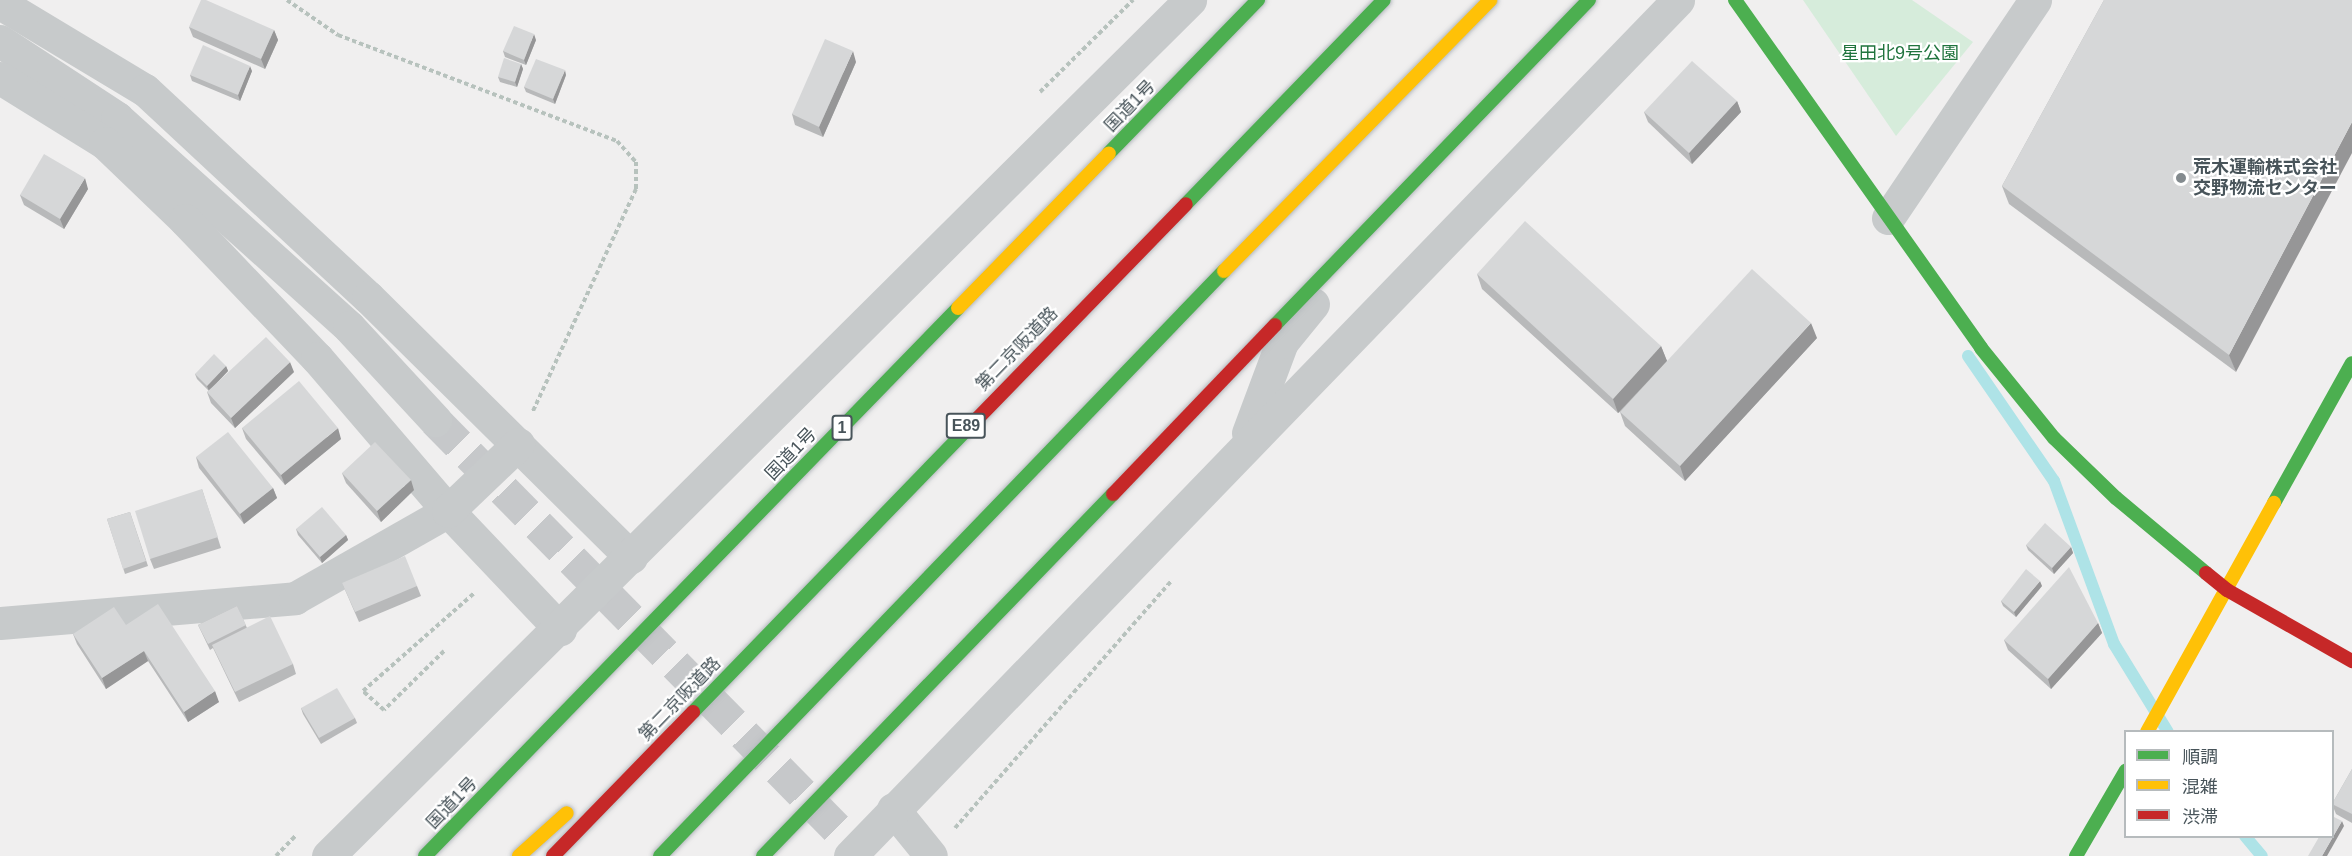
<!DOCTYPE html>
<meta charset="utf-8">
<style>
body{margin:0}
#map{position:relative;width:2352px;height:856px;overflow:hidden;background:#f0efef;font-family:Helvetica,"Noto Sans JP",sans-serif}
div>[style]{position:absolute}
.green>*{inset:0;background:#d6ecdb}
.stream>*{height:12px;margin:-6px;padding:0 6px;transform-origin:6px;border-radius:6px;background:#aee3e7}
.street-tunnel>*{height:33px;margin-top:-16.5px;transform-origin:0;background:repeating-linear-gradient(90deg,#c6c8ca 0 33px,transparent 0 49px)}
.path>*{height:4px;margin-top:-2px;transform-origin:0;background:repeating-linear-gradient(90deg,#b7c2bd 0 4.5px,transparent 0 7.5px)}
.street>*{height:33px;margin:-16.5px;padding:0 16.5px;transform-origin:16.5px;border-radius:16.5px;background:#c7cacb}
.fast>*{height:14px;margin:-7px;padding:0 7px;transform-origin:7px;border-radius:7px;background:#4caf50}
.slow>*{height:14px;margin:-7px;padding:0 7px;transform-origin:7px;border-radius:7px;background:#ffc107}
.jam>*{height:14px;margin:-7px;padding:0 7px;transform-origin:7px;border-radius:7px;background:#c62828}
.bridges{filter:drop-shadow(0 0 2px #b5babe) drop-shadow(0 0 2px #b5babe)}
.fast-bridge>*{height:14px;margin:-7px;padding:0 7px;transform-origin:7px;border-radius:7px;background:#4caf50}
.slow-bridge>*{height:14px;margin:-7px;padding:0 7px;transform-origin:7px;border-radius:7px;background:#ffc107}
.jam-bridge>*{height:14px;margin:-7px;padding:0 7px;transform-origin:7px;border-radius:7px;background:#c62828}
.wall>*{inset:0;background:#b8b9ba}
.shaded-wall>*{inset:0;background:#969697}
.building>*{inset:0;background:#d6d7d8}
.dots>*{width:16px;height:16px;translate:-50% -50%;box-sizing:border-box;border:3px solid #fff;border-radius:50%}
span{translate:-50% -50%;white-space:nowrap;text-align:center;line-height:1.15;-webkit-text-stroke:4.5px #fff;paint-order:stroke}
.shield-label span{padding:2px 4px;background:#fff;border:2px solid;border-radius:4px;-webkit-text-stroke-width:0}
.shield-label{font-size:16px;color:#48545a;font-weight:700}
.park-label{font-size:18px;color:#20743e}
.street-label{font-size:18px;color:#48545a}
.poi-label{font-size:18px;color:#48545a;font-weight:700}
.left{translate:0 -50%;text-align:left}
.legend{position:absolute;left:2124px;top:730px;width:210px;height:108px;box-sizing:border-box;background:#fff;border:2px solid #b6bbbd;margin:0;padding:8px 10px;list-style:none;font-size:18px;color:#48545a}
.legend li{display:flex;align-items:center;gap:12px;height:30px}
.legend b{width:30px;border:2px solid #b6bbbd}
</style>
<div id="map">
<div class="green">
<div style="clip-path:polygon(1803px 0,1912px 0,1973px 42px,1896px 136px)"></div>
</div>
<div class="stream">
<div style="left:1968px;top:356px;width:152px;rotate:55.5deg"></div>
<div style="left:2054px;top:481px;width:174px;rotate:69.8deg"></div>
<div style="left:2114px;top:644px;width:103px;rotate:58.5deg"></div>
<div style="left:2245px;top:836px;width:26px;rotate:50deg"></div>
</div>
<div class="street-tunnel">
<div style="left:435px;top:420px;width:612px;rotate:45.46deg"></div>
</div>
<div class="path">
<div style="left:287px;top:0;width:62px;rotate:34.5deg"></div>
<div style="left:338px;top:35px;width:298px;rotate:20.8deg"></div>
<div style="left:617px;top:141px;width:28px;rotate:48deg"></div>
<div style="left:636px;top:162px;width:27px;rotate:90deg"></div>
<div style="left:636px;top:189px;width:245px;rotate:114.9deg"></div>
<div style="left:1040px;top:92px;width:131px;rotate:-44.7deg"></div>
<div style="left:444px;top:651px;width:84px;rotate:135.5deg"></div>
<div style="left:384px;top:710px;width:28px;rotate:-138deg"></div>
<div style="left:363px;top:691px;width:148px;rotate:-41.4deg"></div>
<div style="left:955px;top:828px;width:328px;rotate:-48.8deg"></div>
<div style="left:276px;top:856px;width:29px;rotate:-46deg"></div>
</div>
<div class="street">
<div style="left:0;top:3px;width:169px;rotate:31deg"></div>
<div style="left:145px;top:90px;width:304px;rotate:42.9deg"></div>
<div style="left:368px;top:297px;width:370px;rotate:44.7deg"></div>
<div style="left:0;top:41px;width:140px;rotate:33.3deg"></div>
<div style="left:117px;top:118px;width:312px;rotate:42deg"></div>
<div style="left:349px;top:327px;width:127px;rotate:47.2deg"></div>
<div style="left:0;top:78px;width:123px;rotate:31.8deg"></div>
<div style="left:105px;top:143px;width:111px;rotate:43.9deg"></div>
<div style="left:185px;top:220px;width:191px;rotate:46.3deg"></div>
<div style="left:317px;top:358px;width:201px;rotate:49.4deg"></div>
<div style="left:448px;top:511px;width:163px;rotate:46.5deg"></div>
<div style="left:1888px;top:218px;width:263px;rotate:-56deg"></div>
<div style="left:1248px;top:433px;width:97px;rotate:-69.5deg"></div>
<div style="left:1282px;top:342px;width:49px;rotate:-50.8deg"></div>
<div style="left:0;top:623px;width:296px;rotate:-4.8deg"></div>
<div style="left:295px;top:598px;width:176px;rotate:-29.6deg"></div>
<div style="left:448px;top:511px;width:97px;rotate:-43.7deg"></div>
<div style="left:893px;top:809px;width:60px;rotate:51deg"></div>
<div style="left:328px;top:856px;width:1215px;rotate:-44.8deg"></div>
<div style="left:850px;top:856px;width:1191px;rotate:-45.95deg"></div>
</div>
<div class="fast">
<div style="left:1735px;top:0;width:426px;rotate:54.7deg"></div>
<div style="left:1981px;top:348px;width:116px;rotate:51deg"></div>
<div style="left:2054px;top:438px;width:86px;rotate:44.1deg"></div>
<div style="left:2116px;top:498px;width:117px;rotate:39.8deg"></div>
<div style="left:2274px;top:503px;width:160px;rotate:-60.9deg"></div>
<div style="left:2076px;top:856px;width:99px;rotate:-59.8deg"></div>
</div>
<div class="slow">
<div style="left:2147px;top:732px;width:262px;rotate:-61deg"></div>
</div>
<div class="jam">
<div style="left:2206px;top:573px;width:27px;rotate:39deg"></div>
<div style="left:2227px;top:590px;width:144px;rotate:29.6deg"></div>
</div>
<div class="bridges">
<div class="fast-bridge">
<div style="left:1109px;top:153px;width:214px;rotate:-45.8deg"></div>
<div style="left:1186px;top:204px;width:284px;rotate:-45.9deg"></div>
<div style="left:1275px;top:325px;width:452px;rotate:-46deg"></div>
<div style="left:693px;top:712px;width:409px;rotate:-45.9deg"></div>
<div style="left:425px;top:856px;width:764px;rotate:-45.79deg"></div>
<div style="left:660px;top:856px;width:813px;rotate:-46.05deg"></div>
<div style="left:763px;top:856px;width:504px;rotate:-45.97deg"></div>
</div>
<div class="slow-bridge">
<div style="left:1224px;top:271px;width:380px;rotate:-45.5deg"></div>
<div style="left:958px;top:308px;width:216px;rotate:-45.7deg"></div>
<div style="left:519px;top:856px;width:64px;rotate:-41.9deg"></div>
</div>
<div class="jam-bridge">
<div style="left:978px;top:418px;width:298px;rotate:-45.8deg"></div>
<div style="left:1113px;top:494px;width:234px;rotate:-46.2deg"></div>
<div style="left:553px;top:856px;width:201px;rotate:-45.8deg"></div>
</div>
</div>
<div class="wall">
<div style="clip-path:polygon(2104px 0,2236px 372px,2009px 204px,2002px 186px)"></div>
<div style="clip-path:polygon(189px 27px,274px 30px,278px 40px,265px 69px,193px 37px)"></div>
<div style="clip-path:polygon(536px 40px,526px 65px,505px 57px,503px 51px)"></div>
<div style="clip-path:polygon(856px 62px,823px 137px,795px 125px,792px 114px)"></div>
<div style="clip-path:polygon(521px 64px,523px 69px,517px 87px,500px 82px,498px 77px)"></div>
<div style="clip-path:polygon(252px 71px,240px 101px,192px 81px,190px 75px)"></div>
<div style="clip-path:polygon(566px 75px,555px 104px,526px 92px,524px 87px)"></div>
<div style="clip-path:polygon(1737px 101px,1741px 112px,1692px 164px,1648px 122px,1644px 112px)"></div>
<div style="clip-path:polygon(88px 189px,64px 229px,24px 205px,20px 195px)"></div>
<div style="clip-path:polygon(1477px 274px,1661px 346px,1667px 361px,1817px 338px,1685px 481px,1625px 426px,1620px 412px,1618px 413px,1482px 289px)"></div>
<div style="clip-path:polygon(226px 366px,228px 371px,217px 383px,294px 372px,235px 428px,211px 403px,207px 392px,209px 391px,197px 379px,195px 374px)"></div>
<div style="clip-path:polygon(242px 428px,341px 439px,285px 485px,246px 439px)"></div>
<div style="clip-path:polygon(196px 457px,273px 488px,277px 498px,244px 524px,199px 468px)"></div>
<div style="clip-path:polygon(342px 473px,414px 490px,381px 522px,346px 483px)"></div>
<div style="clip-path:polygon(202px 489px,221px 548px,154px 569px,150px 559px)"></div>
<div style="clip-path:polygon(130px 512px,148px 566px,125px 574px,107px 519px)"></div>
<div style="clip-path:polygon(296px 529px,346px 535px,348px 540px,322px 563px,298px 535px)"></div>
<div style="clip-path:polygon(2026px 545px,2071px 547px,2073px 553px,2054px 574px,2028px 550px)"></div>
<div style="clip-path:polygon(342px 583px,417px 586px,421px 596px,359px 622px)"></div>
<div style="clip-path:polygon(2042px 586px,2016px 617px,2003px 606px,2001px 601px)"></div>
<div style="clip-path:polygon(237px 606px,247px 628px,293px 664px,296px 674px,239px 702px,213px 648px,210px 650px,198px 625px)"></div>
<div style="clip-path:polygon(2098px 623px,2102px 633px,2051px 689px,2008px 650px,2004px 640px)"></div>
<div style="clip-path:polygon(126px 625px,219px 702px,188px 722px,148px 661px,106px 689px,77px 644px,73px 634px)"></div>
<div style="clip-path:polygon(301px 708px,355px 718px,357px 723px,321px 744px,303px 714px)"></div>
<div style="clip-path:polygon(2352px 769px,2352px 823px,2336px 814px,2332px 804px)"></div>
</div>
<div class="shaded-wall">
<div style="clip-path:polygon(274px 30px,278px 40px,265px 69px,261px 59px)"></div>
<div style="clip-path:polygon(534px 34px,536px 40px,526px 65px,524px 60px)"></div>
<div style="clip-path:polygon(853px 51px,856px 62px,823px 137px,819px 127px)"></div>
<div style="clip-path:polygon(521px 64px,523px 69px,517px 87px,515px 82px)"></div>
<div style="clip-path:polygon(250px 66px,252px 71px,240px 101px,238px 95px)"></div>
<div style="clip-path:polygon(565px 70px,566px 75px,555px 104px,553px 99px)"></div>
<div style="clip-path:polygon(1737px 101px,1741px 112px,1692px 164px,1689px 153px)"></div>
<div style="clip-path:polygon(2352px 122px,2352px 153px,2236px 372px,2229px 355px)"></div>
<div style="clip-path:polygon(85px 178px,88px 189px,64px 229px,60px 219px)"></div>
<div style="clip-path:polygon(1811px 323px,1817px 338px,1685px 481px,1680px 466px)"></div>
<div style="clip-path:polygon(1661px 346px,1667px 361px,1618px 413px,1613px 399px)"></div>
<div style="clip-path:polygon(290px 362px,294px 372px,235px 428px,231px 418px)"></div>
<div style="clip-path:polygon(226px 366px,228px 371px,209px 391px,207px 386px)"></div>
<div style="clip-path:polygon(338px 428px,341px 439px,285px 485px,281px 475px)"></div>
<div style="clip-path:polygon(411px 480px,414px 490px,381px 522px,377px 511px)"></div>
<div style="clip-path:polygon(273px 488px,277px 498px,244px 524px,240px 514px)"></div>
<div style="clip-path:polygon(346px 535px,348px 540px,322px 563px,320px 557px)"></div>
<div style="clip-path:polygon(2071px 547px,2073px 553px,2054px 574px,2052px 568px)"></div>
<div style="clip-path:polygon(2040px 581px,2042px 586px,2016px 617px,2014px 612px)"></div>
<div style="clip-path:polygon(2098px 623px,2102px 633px,2051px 689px,2048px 679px)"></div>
<div style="clip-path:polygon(144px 651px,148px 661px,106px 689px,102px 678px)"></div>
<div style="clip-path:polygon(215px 691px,219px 702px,188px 722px,184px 712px)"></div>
<div style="clip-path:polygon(2342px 821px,2344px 826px,2327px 856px,2322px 856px)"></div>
</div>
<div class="building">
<div style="clip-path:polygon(201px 0,206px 0,274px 30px,261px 59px,189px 27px)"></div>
<div style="clip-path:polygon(2104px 0,2352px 0,2352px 122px,2229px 355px,2002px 186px)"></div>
<div style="clip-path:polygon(514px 26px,534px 34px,524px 60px,503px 51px)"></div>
<div style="clip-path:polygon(825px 39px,853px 51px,819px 127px,792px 114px)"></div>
<div style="clip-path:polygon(203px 45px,250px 66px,238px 95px,190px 75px)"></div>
<div style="clip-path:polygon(504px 58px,521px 64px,515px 82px,498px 77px)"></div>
<div style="clip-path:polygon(536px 59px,565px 70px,553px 99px,524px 87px)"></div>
<div style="clip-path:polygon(1692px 61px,1737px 101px,1689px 153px,1644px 112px)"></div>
<div style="clip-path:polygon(44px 154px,85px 178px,60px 219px,20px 195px)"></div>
<div style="clip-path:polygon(1525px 221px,1661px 346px,1613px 399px,1477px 274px)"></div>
<div style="clip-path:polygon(1752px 269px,1811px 323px,1680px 466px,1620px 412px)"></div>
<div style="clip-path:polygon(266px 337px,290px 362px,231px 418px,207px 392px)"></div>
<div style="clip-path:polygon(214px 354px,226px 366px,207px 386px,195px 374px)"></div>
<div style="clip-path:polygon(299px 381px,338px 428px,281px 475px,242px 428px)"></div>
<div style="clip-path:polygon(228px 432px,273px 488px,240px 514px,196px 457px)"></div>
<div style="clip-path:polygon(375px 442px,411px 480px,377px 511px,342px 473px)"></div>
<div style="clip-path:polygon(202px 489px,218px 537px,150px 559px,135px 511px)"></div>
<div style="clip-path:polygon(322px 507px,346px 535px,320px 557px,296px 529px)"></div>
<div style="clip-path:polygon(130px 512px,146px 561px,123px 569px,107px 519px)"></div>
<div style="clip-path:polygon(2045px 523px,2071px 547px,2052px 568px,2026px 545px)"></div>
<div style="clip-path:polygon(405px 556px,417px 586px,355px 612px,342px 583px)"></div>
<div style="clip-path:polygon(2069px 567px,2098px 623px,2048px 679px,2004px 640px)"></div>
<div style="clip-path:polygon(2026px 569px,2040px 581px,2014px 612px,2001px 601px)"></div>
<div style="clip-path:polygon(158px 604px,215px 691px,184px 712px,144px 651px,102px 678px,73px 634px,114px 607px,126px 625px)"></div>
<div style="clip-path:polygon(237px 606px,246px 625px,208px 644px,198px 625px)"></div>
<div style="clip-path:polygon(270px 616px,293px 664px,235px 692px,212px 645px)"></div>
<div style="clip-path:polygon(337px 688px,355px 718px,319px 738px,301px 708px)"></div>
<div style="clip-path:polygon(2352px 769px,2352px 814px,2332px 804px)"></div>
<div style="clip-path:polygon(2332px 816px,2342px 821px,2322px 856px,2308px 856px,2319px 837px,2332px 837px)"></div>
</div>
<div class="dots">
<div style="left:2181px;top:178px;background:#838a8e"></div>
</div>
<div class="shield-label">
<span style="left:966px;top:426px">E89</span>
<span style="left:842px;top:428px">1</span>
</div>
<div class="park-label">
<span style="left:1900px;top:53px">星田北9号公園</span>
</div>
<div class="street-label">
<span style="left:1130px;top:106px;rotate:-46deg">国道1号</span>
<span style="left:1017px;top:349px;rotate:-46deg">第二京阪道路</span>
<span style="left:791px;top:454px;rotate:-46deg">国道1号</span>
<span style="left:680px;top:699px;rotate:-46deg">第二京阪道路</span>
<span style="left:452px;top:803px;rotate:-46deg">国道1号</span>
</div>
<div class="poi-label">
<span class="left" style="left:2193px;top:178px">荒木運輸株式会社<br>交野物流センター</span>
</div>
<ul class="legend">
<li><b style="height:8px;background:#4caf50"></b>順調</li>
<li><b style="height:8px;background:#ffc107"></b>混雑</li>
<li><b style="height:8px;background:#c62828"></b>渋滞</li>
</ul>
</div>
